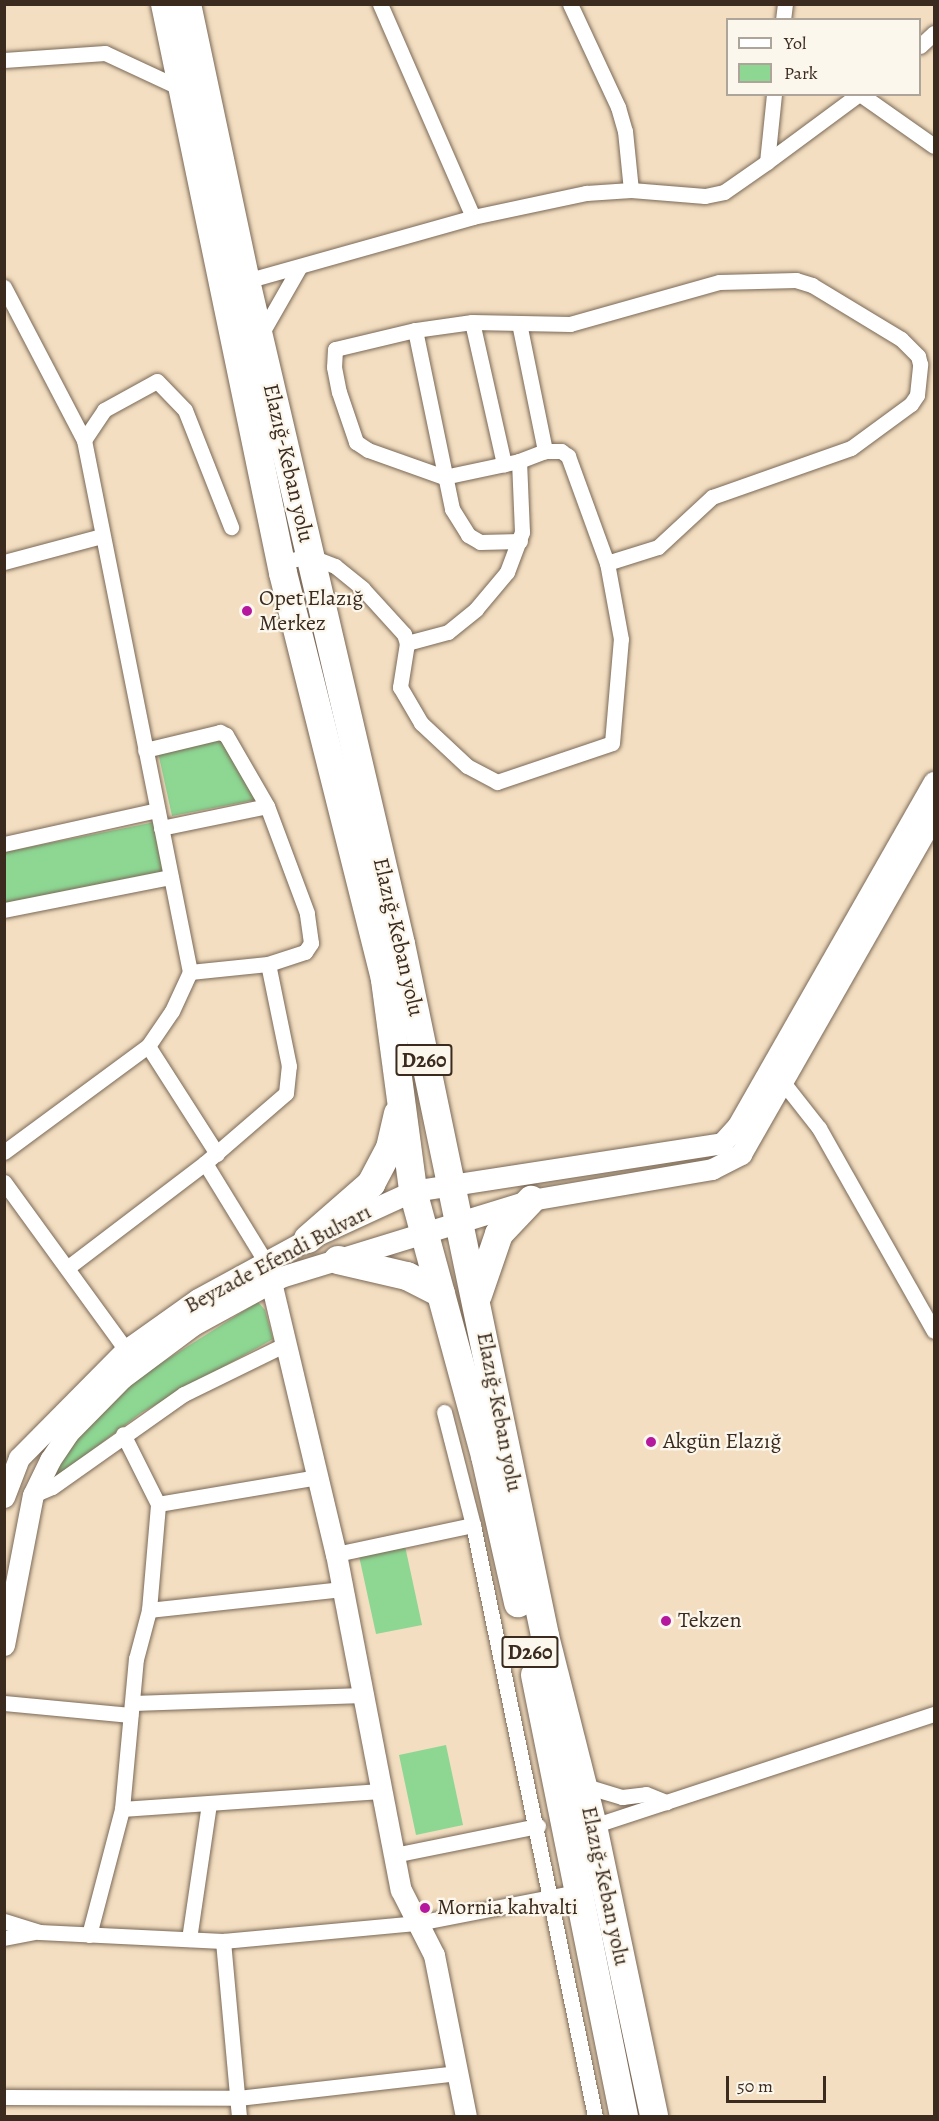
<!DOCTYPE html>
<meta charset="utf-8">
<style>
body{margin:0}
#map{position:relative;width:939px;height:2121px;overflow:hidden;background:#f3dec1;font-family:Alegreya,serif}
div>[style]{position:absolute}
.green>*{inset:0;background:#8dd793}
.roads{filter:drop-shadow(0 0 2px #7b6957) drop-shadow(0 0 2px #7b6957)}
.street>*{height:15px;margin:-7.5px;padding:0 7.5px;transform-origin:7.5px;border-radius:7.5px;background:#fff}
.secondary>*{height:21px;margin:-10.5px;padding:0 10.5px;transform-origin:10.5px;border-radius:10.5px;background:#fff}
.highway>*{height:28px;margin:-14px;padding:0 14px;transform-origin:14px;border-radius:14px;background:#fff}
.dots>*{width:16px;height:16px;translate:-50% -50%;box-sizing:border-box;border:3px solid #fbf7ec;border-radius:50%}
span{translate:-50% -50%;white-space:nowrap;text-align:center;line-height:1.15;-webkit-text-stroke:4.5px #fbf7ec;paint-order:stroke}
.shield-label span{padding:2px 4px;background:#fbf7ec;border:2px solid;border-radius:4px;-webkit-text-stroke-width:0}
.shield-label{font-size:21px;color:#3b2a1e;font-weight:700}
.street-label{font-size:22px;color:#3b2a1e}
.poi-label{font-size:22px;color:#3b2a1e}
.left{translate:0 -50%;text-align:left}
.frame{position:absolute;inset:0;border:6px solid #3b2a1e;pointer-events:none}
.legend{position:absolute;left:726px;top:18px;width:195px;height:78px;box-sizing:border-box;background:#fbf7ec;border:2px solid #aea59a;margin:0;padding:8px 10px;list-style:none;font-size:18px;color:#3b2a1e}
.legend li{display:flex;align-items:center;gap:12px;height:30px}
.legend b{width:30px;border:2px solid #aea59a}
.scale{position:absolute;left:726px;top:2076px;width:100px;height:27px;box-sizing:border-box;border:3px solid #3b2a1e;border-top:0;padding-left:8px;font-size:18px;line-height:21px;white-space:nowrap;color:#3b2a1e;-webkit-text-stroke:4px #fbf7ec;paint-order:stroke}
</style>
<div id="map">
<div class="green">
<div style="clip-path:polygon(223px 736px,260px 799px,172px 816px,158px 752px)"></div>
<div style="clip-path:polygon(155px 822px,164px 871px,5px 903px,5px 852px)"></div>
<div style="clip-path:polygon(258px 1302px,265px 1310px,273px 1339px,141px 1413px,49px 1483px,75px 1442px,139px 1377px)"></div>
<div style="clip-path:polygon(405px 1546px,422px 1625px,376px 1634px,359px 1556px)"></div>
<div style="clip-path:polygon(446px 1745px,463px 1825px,416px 1835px,399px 1755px)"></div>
</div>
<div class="roads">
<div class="street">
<div style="left:380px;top:4px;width:232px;rotate:66.4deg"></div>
<div style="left:570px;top:4px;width:114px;rotate:65deg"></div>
<div style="left:618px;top:107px;width:25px;rotate:74deg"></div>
<div style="left:625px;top:131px;width:59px;rotate:84.2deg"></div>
<div style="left:783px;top:20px;width:16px;rotate:-83deg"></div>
<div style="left:920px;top:46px;width:19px;rotate:-43deg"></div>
<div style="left:4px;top:60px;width:101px;rotate:-4deg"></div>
<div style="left:105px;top:53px;width:83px;rotate:25deg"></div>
<div style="left:860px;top:94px;width:90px;rotate:35.1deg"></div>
<div style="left:767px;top:162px;width:114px;rotate:-36.5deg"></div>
<div style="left:246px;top:281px;width:236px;rotate:-15.7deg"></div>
<div style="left:473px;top:217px;width:116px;rotate:-12deg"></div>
<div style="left:586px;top:193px;width:45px;rotate:-3.8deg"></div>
<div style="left:631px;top:190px;width:74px;rotate:4.6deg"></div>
<div style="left:705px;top:196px;width:19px;rotate:-12deg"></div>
<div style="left:724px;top:192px;width:52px;rotate:-34.9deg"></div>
<div style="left:767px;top:162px;width:68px;rotate:-84.1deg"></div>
<div style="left:4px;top:287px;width:173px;rotate:62.4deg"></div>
<div style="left:472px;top:322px;width:146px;rotate:77.3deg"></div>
<div style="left:519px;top:323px;width:131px;rotate:78.5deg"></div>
<div style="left:415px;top:330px;width:183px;rotate:78.3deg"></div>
<div style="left:452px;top:509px;width:31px;rotate:58deg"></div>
<div style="left:468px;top:535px;width:14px;rotate:30deg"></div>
<div style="left:480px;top:542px;width:40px;rotate:-1.4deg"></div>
<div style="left:260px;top:336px;width:78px;rotate:-60.2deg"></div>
<div style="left:4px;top:562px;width:101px;rotate:-14.9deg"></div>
<div style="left:280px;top:563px;width:30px;rotate:-14deg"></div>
<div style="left:309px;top:556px;width:28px;rotate:21deg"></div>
<div style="left:335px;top:566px;width:36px;rotate:39deg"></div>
<div style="left:363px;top:589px;width:61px;rotate:47.7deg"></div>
<div style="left:404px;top:634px;width:9px;rotate:72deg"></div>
<div style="left:407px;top:643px;width:45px;rotate:99deg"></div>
<div style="left:400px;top:687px;width:42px;rotate:59.7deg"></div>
<div style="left:421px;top:723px;width:63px;rotate:43.1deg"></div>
<div style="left:467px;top:766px;width:34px;rotate:28deg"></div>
<div style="left:497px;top:782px;width:121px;rotate:-18.7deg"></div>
<div style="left:612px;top:743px;width:104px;rotate:-85.1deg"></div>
<div style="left:621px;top:639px;width:77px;rotate:-100.4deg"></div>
<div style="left:607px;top:563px;width:53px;rotate:-17.4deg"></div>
<div style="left:658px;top:547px;width:74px;rotate:-42.8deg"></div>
<div style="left:712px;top:497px;width:147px;rotate:-19.4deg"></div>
<div style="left:851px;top:448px;width:74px;rotate:-36.3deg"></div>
<div style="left:911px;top:404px;width:11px;rotate:-56deg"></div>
<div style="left:917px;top:395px;width:31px;rotate:-84deg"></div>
<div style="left:920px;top:364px;width:8px;rotate:-104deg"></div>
<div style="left:918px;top:356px;width:24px;rotate:-135deg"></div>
<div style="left:901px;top:339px;width:104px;rotate:-148.8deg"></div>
<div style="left:812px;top:285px;width:17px;rotate:-163deg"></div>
<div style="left:796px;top:280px;width:77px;rotate:178.5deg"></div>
<div style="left:719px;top:282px;width:155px;rotate:164.3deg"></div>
<div style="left:570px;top:324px;width:98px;rotate:-178.8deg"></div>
<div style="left:472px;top:322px;width:58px;rotate:172deg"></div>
<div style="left:415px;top:330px;width:82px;rotate:166.6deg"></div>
<div style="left:335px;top:349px;width:18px;rotate:93deg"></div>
<div style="left:334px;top:367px;width:25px;rotate:79deg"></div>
<div style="left:339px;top:392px;width:53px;rotate:71.2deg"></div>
<div style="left:356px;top:442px;width:14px;rotate:34deg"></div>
<div style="left:368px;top:450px;width:81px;rotate:19.6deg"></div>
<div style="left:444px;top:477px;width:77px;rotate:-12deg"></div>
<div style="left:407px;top:643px;width:42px;rotate:-15deg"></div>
<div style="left:448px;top:632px;width:36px;rotate:-39deg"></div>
<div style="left:476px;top:609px;width:48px;rotate:-50deg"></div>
<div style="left:507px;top:572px;width:43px;rotate:-69.4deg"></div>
<div style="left:522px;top:532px;width:71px;rotate:-92.4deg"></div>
<div style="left:519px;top:461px;width:28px;rotate:-21deg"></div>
<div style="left:545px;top:451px;width:16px"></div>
<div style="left:561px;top:451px;width:9px;rotate:36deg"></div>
<div style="left:568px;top:456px;width:114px;rotate:70deg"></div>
<div style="left:161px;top:828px;width:108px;rotate:-11.7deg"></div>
<div style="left:4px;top:844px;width:157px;rotate:-12.5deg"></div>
<div style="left:4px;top:910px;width:170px;rotate:-11.2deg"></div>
<div style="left:190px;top:972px;width:542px;rotate:-101.27deg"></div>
<div style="left:84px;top:440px;width:36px;rotate:-56deg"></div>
<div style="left:104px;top:410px;width:60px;rotate:-28.7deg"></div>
<div style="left:157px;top:381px;width:40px;rotate:46deg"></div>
<div style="left:185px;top:410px;width:126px;rotate:68.5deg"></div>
<div style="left:148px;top:1046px;width:128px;rotate:57.4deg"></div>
<div style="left:782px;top:1081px;width:60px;rotate:51.8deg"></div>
<div style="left:819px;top:1128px;width:233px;rotate:60.5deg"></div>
<div style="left:4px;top:1152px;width:179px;rotate:-36.4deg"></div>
<div style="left:148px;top:1046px;width:42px;rotate:-55.6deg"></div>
<div style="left:172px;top:1011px;width:43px;rotate:-65.2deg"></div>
<div style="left:190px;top:972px;width:78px;rotate:-5.9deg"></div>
<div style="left:268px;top:964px;width:39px;rotate:-18deg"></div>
<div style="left:305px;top:952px;width:11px;rotate:-56deg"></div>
<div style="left:311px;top:943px;width:30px;rotate:-98deg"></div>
<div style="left:307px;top:913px;width:114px;rotate:-110.5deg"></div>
<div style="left:267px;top:806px;width:82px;rotate:-120deg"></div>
<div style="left:226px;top:735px;width:7px;rotate:-153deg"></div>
<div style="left:220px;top:732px;width:77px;rotate:166.5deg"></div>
<div style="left:205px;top:1163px;width:115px;rotate:58.5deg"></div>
<div style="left:4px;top:1182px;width:208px;rotate:54deg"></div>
<div style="left:67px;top:1268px;width:173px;rotate:-37.3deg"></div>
<div style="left:205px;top:1163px;width:107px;rotate:-40.8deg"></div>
<div style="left:286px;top:1093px;width:27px;rotate:-84deg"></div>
<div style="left:289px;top:1066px;width:104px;rotate:-101.6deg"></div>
<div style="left:444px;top:1412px;width:117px;rotate:75.6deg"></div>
<div style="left:473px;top:1525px;width:603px;rotate:78.34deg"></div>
<div style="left:33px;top:1495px;width:21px;rotate:-23deg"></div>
<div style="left:52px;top:1487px;width:161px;rotate:-35.2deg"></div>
<div style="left:184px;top:1394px;width:114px;rotate:-26.1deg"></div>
<div style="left:158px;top:1504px;width:162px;rotate:-9.6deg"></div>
<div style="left:336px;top:1554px;width:140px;rotate:-12deg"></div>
<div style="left:149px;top:1610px;width:194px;rotate:-6.2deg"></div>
<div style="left:4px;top:1703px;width:127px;rotate:5.4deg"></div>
<div style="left:133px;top:1703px;width:230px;rotate:-2deg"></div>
<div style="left:582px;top:1785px;width:42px;rotate:16.7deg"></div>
<div style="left:622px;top:1797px;width:24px;rotate:-7deg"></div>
<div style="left:646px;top:1794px;width:22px;rotate:22deg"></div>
<div style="left:122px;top:1809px;width:259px;rotate:-4deg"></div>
<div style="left:593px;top:1826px;width:359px;rotate:-18.2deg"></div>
<div style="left:394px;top:1855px;width:147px;rotate:-11.4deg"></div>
<div style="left:4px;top:1921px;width:37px;rotate:17deg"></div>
<div style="left:39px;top:1932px;width:184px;rotate:2.8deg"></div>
<div style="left:223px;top:1941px;width:196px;rotate:-5.3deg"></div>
<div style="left:418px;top:1923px;width:163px;rotate:-11deg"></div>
<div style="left:89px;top:1935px;width:130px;rotate:-75.3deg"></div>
<div style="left:122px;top:1809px;width:151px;rotate:-84.7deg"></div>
<div style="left:136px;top:1659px;width:51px;rotate:-75.1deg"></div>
<div style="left:149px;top:1610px;width:106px;rotate:-85.1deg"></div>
<div style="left:158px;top:1504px;width:78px;rotate:-116.6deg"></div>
<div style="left:4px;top:1938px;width:33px;rotate:-11deg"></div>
<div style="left:189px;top:1939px;width:137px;rotate:-81.6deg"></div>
<div style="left:223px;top:1941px;width:176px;rotate:84.8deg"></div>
<div style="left:4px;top:2097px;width:234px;rotate:0.2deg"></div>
<div style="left:238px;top:2098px;width:219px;rotate:-6.5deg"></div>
</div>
<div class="secondary">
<div style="left:271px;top:1282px;width:280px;rotate:76.6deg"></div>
<div style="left:336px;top:1554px;width:342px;rotate:79.1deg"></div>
<div style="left:401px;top:1890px;width:73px;rotate:63.1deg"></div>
<div style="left:434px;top:1955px;width:164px;rotate:78.8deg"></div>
<div style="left:4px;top:1497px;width:42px;rotate:-69deg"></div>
<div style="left:19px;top:1458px;width:152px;rotate:-45.3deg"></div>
<div style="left:126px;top:1350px;width:88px;rotate:-35.3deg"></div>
<div style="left:198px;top:1299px;width:125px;rotate:-28.6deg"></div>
<div style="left:308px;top:1239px;width:115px;rotate:-24.6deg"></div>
<div style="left:413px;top:1191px;width:313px;rotate:-8.8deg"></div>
<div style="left:722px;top:1143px;width:24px;rotate:-48deg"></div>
<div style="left:738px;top:1125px;width:395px;rotate:-60.3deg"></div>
<div style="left:4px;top:1645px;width:153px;rotate:-79.1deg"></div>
<div style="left:33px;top:1495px;width:39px;rotate:-64deg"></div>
<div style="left:50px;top:1460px;width:32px;rotate:-56deg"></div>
<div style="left:68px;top:1433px;width:77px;rotate:-45.5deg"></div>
<div style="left:122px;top:1378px;width:89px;rotate:-36.7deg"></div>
<div style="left:193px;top:1325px;width:100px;rotate:-28.6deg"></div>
<div style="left:281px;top:1277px;width:262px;rotate:-17.1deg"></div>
<div style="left:531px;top:1200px;width:184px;rotate:-9.7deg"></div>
<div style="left:712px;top:1169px;width:33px;rotate:-27deg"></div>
<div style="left:741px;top:1154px;width:390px;rotate:-60.3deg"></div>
</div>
<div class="highway">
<div style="left:165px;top:4px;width:581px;rotate:78.28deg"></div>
<div style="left:283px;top:573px;width:420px;rotate:75.9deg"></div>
<div style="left:385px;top:980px;width:213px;rotate:82.4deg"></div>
<div style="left:413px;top:1191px;width:275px;rotate:74.8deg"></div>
<div style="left:485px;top:1456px;width:151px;rotate:77.3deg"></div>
<div style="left:187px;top:4px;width:283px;rotate:78deg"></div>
<div style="left:246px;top:281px;width:681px;rotate:76.84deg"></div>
<div style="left:401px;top:944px;width:707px;rotate:78.24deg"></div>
<div style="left:545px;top:1636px;width:196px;rotate:75.8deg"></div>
<div style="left:593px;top:1826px;width:296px;rotate:78.1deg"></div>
<div style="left:308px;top:1239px;width:84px;rotate:-41.1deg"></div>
<div style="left:371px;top:1184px;width:41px;rotate:-62.2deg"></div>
<div style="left:390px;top:1148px;width:35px;rotate:-77deg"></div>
<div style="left:338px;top:1260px;width:71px;rotate:13.1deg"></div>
<div style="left:407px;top:1276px;width:38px;rotate:27deg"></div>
<div style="left:478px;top:1295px;width:65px;rotate:-71deg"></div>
<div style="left:499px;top:1234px;width:47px;rotate:-46.7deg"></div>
<div style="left:535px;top:1675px;width:450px;rotate:78.6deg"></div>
</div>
</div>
<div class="dots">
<div style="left:247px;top:611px;background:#b5179e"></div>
<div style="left:651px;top:1442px;background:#b5179e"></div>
<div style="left:666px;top:1621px;background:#b5179e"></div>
<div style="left:425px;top:1908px;background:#b5179e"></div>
</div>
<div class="shield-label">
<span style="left:424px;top:1060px">D260</span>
<span style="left:530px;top:1652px">D260</span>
</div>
<div class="street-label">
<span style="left:288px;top:463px;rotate:77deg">Elazığ-Keban yolu</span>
<span style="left:398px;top:937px;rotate:77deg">Elazığ-Keban yolu</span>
<span style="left:278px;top:1259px;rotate:-28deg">Beyzade Efendi Bulvarı</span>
<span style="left:499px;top:1412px;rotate:79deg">Elazığ-Keban yolu</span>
<span style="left:605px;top:1886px;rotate:78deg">Elazığ-Keban yolu</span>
</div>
<div class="poi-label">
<span class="left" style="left:259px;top:611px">Opet Elazığ<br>Merkez</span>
<span class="left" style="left:663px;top:1442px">Akgün Elazığ</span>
<span class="left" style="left:678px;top:1621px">Tekzen</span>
<span class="left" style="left:437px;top:1908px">Mornia kahvalti</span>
</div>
<div class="frame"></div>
<ul class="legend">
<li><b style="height:8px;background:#fff"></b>Yol</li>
<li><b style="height:16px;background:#8dd793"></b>Park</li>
</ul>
<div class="scale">50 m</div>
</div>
